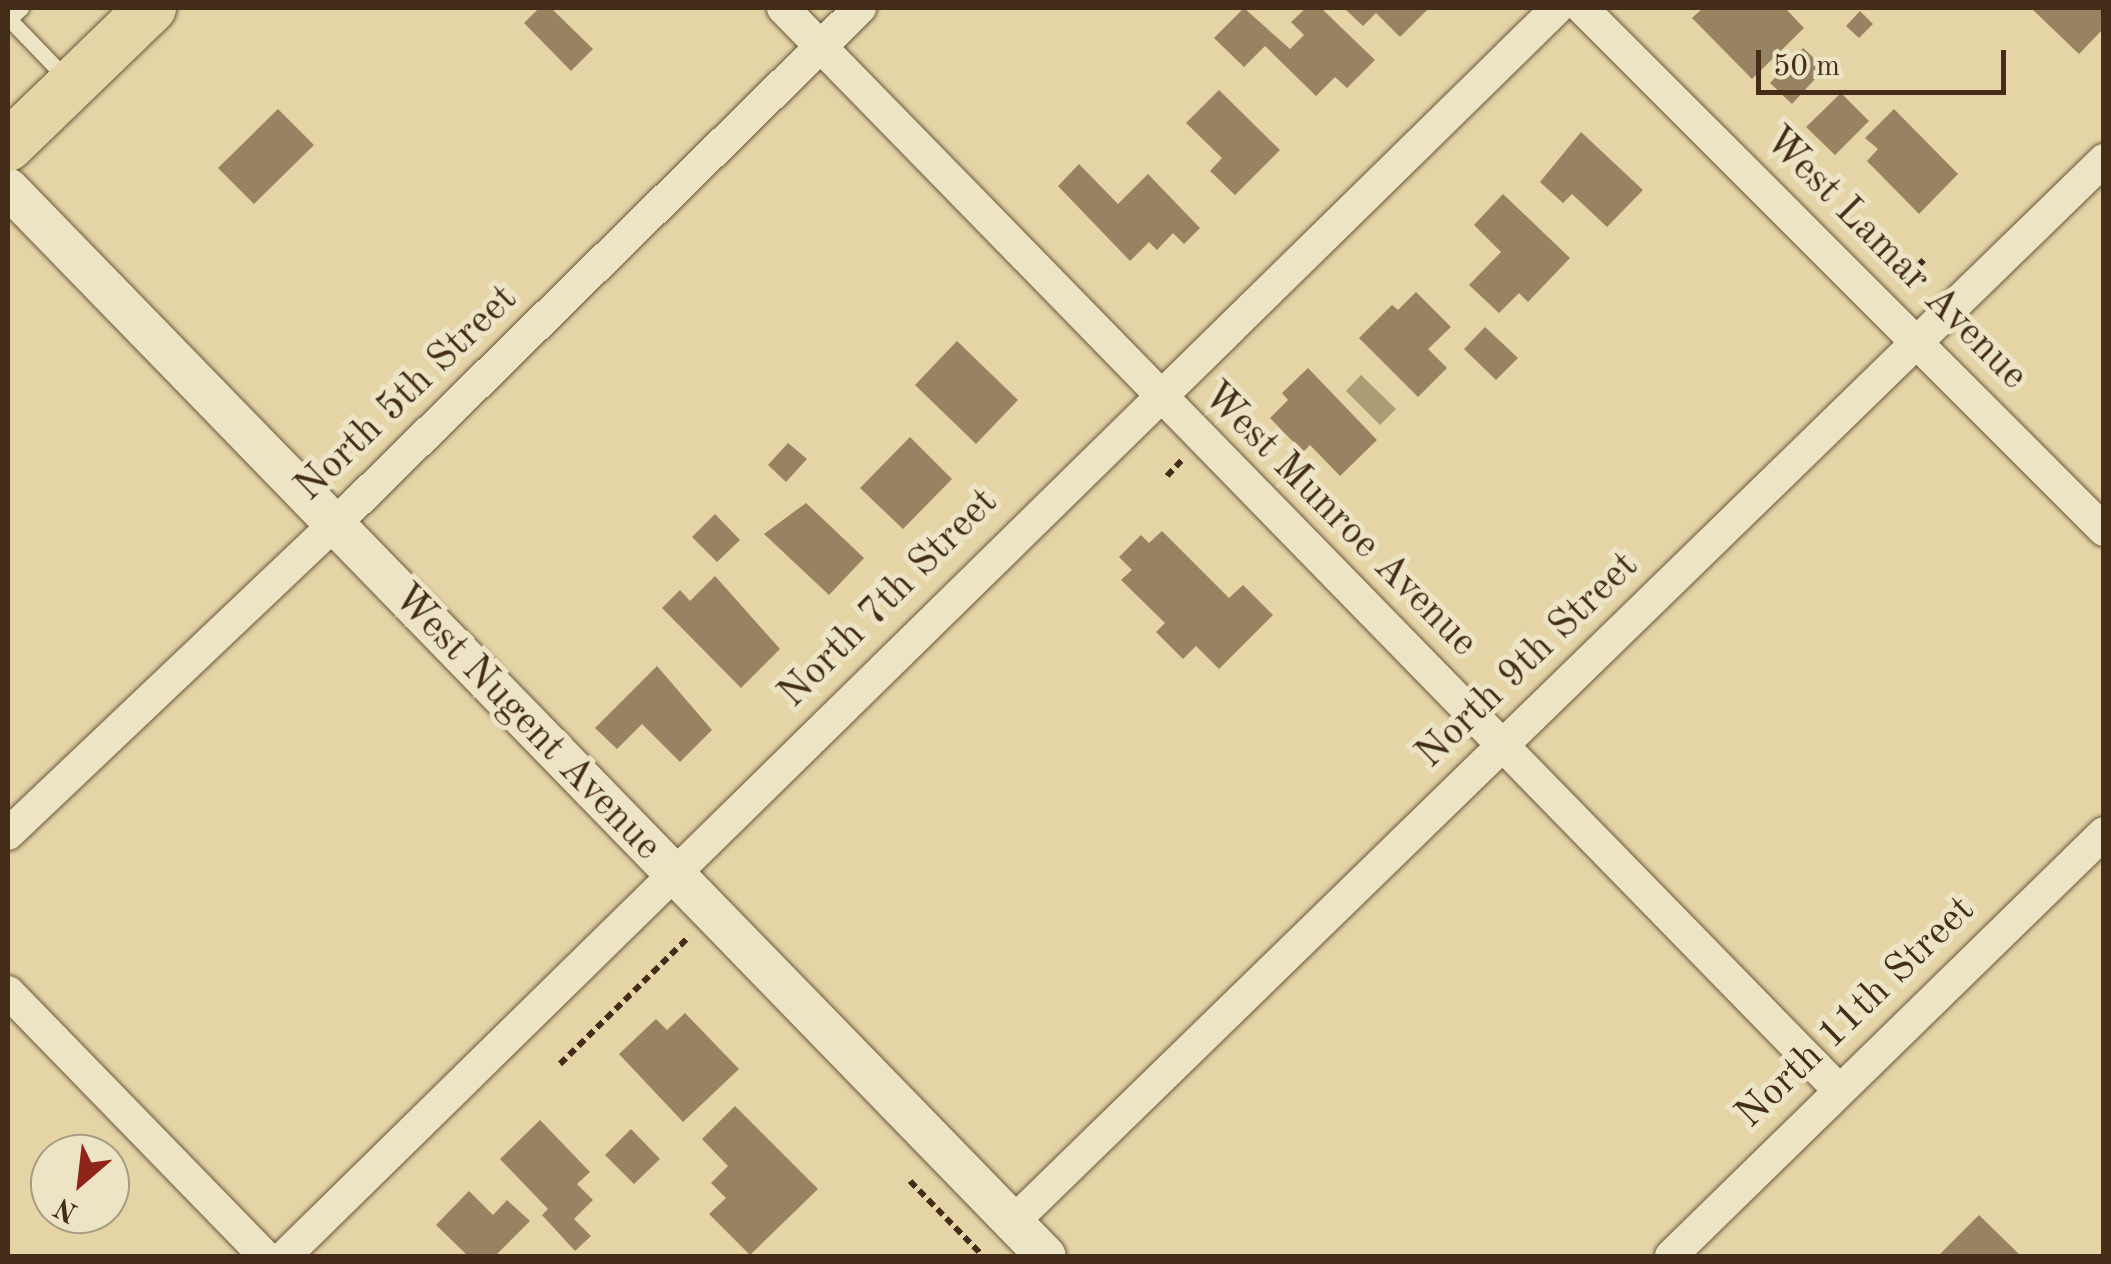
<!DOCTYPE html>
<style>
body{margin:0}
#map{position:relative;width:2111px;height:1264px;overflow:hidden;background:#e4d4a6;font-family:"Old Standard TT",serif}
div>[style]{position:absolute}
.water>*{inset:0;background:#ad9b76}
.building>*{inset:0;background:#978362}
.path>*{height:6px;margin-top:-3px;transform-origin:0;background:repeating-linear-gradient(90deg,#432c18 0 8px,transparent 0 13px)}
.roads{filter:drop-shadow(0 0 2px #6b563c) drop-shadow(0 0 2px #6b563c)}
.service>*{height:15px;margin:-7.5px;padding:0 7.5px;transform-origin:7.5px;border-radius:7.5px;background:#ede3c5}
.minor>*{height:32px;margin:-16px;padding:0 16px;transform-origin:16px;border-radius:16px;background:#ede3c5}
.tertiary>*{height:40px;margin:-20px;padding:0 20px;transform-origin:20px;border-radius:20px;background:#ede3c5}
.primary>*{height:50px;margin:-25px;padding:0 25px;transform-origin:25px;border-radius:25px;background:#e4d4a6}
span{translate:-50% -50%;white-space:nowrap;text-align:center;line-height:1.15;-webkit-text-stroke:10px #ede3c5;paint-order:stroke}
.street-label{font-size:40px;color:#432c18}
.frame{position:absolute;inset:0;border:10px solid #432c18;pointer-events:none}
.north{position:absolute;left:30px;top:1134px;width:100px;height:100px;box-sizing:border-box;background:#ede3c5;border:2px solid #a99a80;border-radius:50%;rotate:208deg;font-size:28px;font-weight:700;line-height:40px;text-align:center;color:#432c18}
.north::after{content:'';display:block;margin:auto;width:35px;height:45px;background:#8f2418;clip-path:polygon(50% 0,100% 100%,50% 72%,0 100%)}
.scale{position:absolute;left:1756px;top:50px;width:250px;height:45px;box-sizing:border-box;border:5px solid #432c18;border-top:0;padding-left:12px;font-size:30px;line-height:35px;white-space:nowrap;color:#432c18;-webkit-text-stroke:8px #ede3c5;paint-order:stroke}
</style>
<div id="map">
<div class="water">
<div style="clip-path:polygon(1361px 375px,1396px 409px,1380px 425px,1346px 391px)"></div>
</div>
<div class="building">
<div style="clip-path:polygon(539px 8px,551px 8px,593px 49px,571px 71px,524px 23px)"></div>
<div style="clip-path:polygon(1244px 8px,1290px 49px,1304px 35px,1291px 22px,1306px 8px,1321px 8px,1375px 60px,1347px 88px,1335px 77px,1316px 96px,1265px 46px,1244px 67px,1214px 38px)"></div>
<div style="clip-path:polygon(1344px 8px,1429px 8px,1400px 37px,1376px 13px,1363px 26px)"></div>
<div style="clip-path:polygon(1703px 8px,1785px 8px,1804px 28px,1752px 79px,1692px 18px)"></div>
<div style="clip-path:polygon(2031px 8px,2104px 8px,2104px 28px,2079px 54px)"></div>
<div style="clip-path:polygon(1860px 11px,1873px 24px,1859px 38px,1846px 26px)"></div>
<div style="clip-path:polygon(1803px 48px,1825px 68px,1792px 104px,1770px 83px)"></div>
<div style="clip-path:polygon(1219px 90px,1280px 150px,1235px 195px,1210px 171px,1222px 158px,1186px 123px)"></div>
<div style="clip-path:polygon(1841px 93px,1869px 121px,1835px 155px,1806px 127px)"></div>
<div style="clip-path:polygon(278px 109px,314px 145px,254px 204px,218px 168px)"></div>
<div style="clip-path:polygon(1894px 109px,1958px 174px,1919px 214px,1867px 161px,1878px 149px,1865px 138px)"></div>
<div style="clip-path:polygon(1581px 132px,1643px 190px,1607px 227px,1572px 194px,1563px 203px,1540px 182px)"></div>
<div style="clip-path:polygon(1079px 164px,1118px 204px,1148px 174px,1200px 228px,1184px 244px,1173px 233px,1157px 250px,1149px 242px,1130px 261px,1058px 186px)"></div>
<div style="clip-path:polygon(1503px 194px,1570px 258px,1528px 302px,1519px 293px,1499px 313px,1469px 285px,1501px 252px,1474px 225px)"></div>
<div style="clip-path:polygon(1416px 292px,1451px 327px,1428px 349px,1447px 368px,1418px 397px,1359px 338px,1392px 305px,1398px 310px)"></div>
<div style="clip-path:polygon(1485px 327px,1518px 358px,1496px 380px,1464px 349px)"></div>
<div style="clip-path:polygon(957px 341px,1018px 400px,976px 444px,915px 385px)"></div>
<div style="clip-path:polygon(1308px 368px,1377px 440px,1340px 476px,1310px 445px,1303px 452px,1270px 418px,1288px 400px,1282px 393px)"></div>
<div style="clip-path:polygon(910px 437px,952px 479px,903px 529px,860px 488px)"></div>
<div style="clip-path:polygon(788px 443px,807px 459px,786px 482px,768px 465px)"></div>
<div style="clip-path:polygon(806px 503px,864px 558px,829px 595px,764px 534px)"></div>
<div style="clip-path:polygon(715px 514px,740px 540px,717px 562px,692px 537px)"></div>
<div style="clip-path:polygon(1162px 531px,1229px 598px,1243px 585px,1273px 615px,1219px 669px,1196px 646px,1183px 659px,1156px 632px,1165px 623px,1121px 580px,1132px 570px,1119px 557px,1141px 535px,1149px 543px)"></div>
<div style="clip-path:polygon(715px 576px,780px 649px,741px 688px,662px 608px,680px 590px,690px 601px)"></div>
<div style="clip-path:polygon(657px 666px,712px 730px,680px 762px,642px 724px,617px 749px,595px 728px)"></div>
<div style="clip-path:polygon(685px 1013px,739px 1069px,683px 1122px,619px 1054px,656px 1019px,667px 1030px)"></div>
<div style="clip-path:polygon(735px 1106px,818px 1189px,750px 1255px,709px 1214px,726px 1198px,711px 1183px,728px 1166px,702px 1139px)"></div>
<div style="clip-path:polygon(540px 1120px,590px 1172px,577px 1184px,593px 1200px,574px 1219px,591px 1236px,575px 1251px,542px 1215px,548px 1209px,500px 1159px)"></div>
<div style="clip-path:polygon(631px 1129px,660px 1159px,634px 1184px,605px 1155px)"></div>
<div style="clip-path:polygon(469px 1191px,493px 1215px,507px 1200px,530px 1221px,495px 1256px,468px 1256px,436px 1225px)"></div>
<div style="clip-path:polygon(1979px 1215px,2021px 1256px,1938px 1256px)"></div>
</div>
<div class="path">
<div style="left:1899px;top:284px;width:39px;rotate:-44deg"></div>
<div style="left:1167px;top:476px;width:25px;rotate:-47deg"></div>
<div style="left:560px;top:1064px;width:182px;rotate:-44.6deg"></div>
<div style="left:910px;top:1181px;width:105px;rotate:45.8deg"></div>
</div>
<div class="roads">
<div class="service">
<div style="left:21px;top:8px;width:16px;rotate:137deg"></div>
<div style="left:9px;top:19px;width:83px;rotate:46deg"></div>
</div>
<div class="minor">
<div style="left:783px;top:8px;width:1509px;rotate:45.7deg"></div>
<div style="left:1582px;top:8px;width:738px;rotate:45deg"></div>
<div style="left:8px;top:834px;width:449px;rotate:-43.5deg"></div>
<div style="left:334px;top:525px;width:738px;rotate:-44.51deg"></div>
<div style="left:8px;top:992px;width:368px;rotate:45.8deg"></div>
<div style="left:1013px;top:1222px;width:1523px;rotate:-44.23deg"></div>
<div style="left:285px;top:1256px;width:1782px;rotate:-44.45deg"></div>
<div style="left:1671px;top:1256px;width:605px;rotate:-44.33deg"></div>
</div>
<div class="tertiary">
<div style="left:8px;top:188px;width:1489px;rotate:45.82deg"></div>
</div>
<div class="primary">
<div style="left:8px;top:146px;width:199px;rotate:-44deg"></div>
</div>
</div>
<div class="street-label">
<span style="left:1895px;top:259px;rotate:45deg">West Lamar Avenue</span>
<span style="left:407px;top:394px;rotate:-44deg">North 5th Street</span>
<span style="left:1339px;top:520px;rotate:45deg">West Munroe Avenue</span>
<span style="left:889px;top:599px;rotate:-45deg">North 7th Street</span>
<span style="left:1528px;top:661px;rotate:-44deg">North 9th Street</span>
<span style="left:526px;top:723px;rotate:46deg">West Nugent Avenue</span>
<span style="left:1856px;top:1013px;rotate:-44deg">North 11th Street</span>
</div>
<div class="frame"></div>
<div class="north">N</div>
<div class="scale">50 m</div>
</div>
